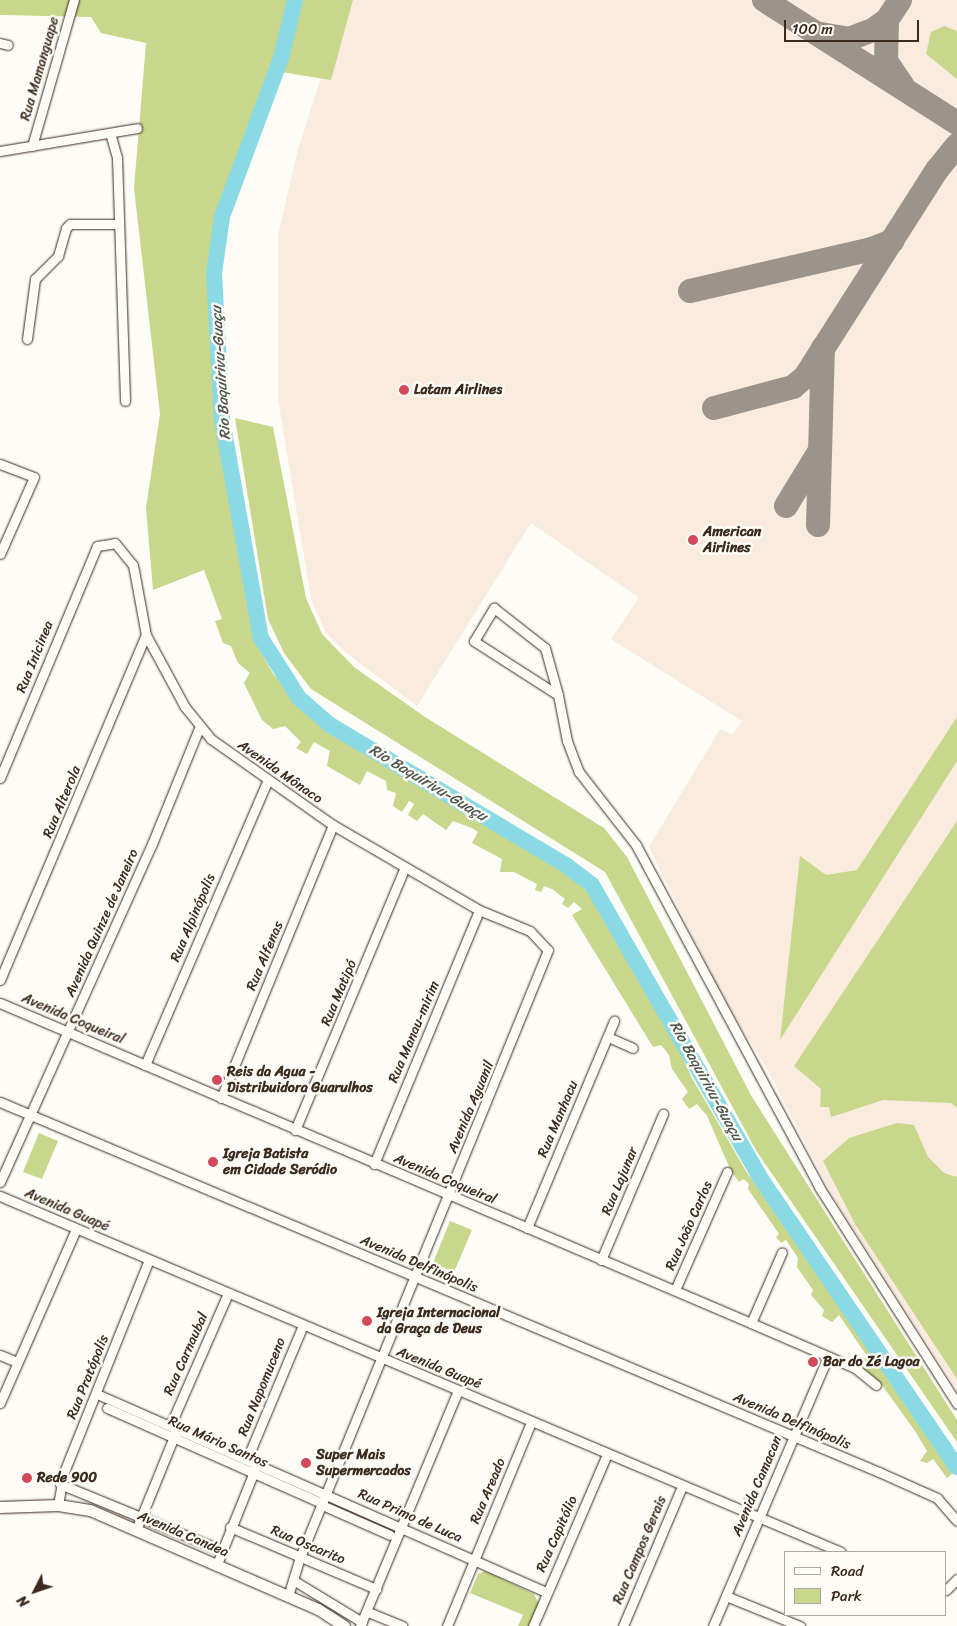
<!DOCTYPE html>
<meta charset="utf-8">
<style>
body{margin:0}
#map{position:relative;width:957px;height:1626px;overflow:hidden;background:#fdfcf7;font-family:Sriracha,sans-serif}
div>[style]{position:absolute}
.built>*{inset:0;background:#f9ebdd}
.round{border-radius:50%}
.green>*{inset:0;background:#c8d78b}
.river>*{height:16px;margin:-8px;padding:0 8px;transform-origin:8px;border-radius:8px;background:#8adae6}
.taxiway>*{height:24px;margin:-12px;padding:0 12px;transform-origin:12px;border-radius:12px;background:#9c938a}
.roads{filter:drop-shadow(0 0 1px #3b2a1e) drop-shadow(0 0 1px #3b2a1e)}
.street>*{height:9px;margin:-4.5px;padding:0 4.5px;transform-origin:4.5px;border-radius:4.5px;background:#fdfcf7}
.secondary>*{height:11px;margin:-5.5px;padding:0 5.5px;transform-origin:5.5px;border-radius:5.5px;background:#fdfcf7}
.dots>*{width:14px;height:14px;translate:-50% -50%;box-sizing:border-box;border:2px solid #fdfcf7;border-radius:50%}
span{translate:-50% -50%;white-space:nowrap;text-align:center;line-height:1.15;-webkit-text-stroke:5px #fdfcf7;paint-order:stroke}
.street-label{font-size:14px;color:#3b2a1e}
.poi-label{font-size:14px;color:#3b2a1e;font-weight:700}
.left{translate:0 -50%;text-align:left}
.water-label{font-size:15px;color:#4f5650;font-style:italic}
.legend{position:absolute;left:784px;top:1551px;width:162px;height:65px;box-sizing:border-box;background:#fdfcf7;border:1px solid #afa8a0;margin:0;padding:6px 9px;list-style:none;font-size:15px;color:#3b2a1e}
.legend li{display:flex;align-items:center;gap:10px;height:25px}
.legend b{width:25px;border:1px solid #afa8a0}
.north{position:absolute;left:10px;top:1566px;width:50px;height:50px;-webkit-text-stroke:4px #fdfcf7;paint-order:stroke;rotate:229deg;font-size:14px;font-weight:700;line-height:20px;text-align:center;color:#3b2a1e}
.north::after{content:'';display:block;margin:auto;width:18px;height:22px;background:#3b2a1e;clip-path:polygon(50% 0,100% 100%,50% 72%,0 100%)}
.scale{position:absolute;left:784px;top:20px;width:135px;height:22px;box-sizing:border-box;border:2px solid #3b2a1e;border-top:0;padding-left:6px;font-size:15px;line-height:18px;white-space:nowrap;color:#3b2a1e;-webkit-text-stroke:4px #fdfcf7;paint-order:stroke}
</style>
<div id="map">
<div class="built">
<div style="clip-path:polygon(346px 0,957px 0,957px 1390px,833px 1197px,768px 1071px,720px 992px,649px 847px,720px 729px,733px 734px,742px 721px,611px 639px,639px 598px,531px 523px,417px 706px,346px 653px,326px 633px,311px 599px,278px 399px,278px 235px,298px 149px)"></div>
<div class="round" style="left:742px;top:1493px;width:14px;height:14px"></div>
</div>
<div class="green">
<div style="clip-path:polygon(0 0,353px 0,331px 80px,275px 71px,222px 217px,210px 330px,257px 646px,274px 675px,327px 729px,525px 844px,560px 867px,605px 908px,639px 965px,692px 1078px,746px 1171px,937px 1444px,952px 1474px,947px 1478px,933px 1459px,927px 1463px,920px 1461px,927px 1451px,915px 1431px,882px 1385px,858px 1363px,867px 1356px,839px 1315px,832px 1322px,822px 1316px,824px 1310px,811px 1295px,813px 1290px,797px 1267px,798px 1258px,786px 1240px,781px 1243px,776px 1237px,779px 1234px,748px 1189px,749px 1184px,744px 1179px,739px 1182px,731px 1171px,707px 1116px,697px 1104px,689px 1109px,682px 1099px,688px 1092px,672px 1069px,669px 1055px,661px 1045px,653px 1047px,572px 915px,582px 909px,574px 902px,568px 908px,562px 904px,565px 899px,552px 889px,544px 886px,541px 892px,535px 890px,537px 884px,514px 872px,500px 872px,502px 859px,472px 843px,478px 832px,472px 828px,453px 821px,446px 830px,423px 814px,417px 821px,408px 815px,414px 804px,409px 801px,402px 812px,393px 806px,396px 793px,387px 790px,386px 781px,367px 771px,360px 785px,327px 766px,330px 751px,314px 742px,307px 754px,296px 748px,301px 742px,285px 726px,273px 729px,262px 720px,244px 683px,250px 673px,238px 663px,231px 646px,223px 643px,215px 621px,222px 619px,204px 570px,153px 590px,146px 508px,160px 414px,134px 188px,146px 43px,101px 33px,91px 17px,0 15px)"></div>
<div style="clip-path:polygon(944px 26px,957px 31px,957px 79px,926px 54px,931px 32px)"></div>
<div style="clip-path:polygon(235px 418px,273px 427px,306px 598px,322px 634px,354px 667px,425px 717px,604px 828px,627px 857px,752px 1097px,957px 1420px,957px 1442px,757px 1152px,605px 872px,311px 689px,284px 653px,268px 619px)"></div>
<div style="clip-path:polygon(957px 717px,957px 761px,780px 1040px,800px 856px,826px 875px,857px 870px)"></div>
<div style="clip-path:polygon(957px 821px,957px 1108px,951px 1103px,883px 1100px,831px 1117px,829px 1107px,820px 1107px,821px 1089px,794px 1066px)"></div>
<div style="clip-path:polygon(897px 1123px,914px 1125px,928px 1157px,944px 1173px,957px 1177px,957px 1379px,855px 1224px,823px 1161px,849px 1138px)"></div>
<div style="clip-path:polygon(39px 1133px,58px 1141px,42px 1179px,23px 1172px)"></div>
<div style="clip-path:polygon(450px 1221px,472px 1230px,454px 1272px,433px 1263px)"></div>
<div style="clip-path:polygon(485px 1571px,534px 1594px,539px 1604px,531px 1626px,518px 1626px,523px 1615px,470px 1593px,478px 1574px)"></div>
</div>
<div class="river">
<div style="left:295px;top:0;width:60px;rotate:103.6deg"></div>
<div style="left:281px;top:58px;width:170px;rotate:110.4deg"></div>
<div style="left:222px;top:217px;width:57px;rotate:98.1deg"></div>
<div style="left:214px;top:273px;width:147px;rotate:86.9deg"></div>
<div style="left:222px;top:420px;width:221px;rotate:79.9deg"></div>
<div style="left:261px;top:638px;width:71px;rotate:57.7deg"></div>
<div style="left:299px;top:698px;width:41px;rotate:41.1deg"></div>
<div style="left:330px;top:725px;width:276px;rotate:30.7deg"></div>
<div style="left:567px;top:866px;width:31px;rotate:37deg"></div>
<div style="left:592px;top:885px;width:336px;rotate:60.1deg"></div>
<div style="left:759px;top:1176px;width:352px;rotate:55.8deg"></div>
</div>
<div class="taxiway">
<div style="left:764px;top:0;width:229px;rotate:32.5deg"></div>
<div style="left:887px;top:20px;width:41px;rotate:91.4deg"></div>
<div style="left:886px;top:61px;width:29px;rotate:56deg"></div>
<div style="left:821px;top:34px;width:28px;rotate:10deg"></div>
<div style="left:849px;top:39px;width:26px;rotate:-21deg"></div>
<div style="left:873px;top:30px;width:17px;rotate:-36deg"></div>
<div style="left:887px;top:20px;width:24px;rotate:-57deg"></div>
<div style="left:690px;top:291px;width:187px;rotate:-13deg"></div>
<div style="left:872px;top:249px;width:22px;rotate:-22deg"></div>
<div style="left:714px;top:408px;width:82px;rotate:-14.9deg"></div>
<div style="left:793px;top:387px;width:16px;rotate:-40deg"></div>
<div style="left:805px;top:377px;width:246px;rotate:-57.5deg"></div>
<div style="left:937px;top:170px;width:32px;rotate:-51deg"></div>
<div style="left:786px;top:506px;width:63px;rotate:-58.6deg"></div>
<div style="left:818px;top:525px;width:177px;rotate:-88.4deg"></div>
</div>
<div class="roads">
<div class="street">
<div style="left:0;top:43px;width:8px;rotate:14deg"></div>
<div style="left:110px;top:133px;width:26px;rotate:74deg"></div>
<div style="left:117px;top:158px;width:243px;rotate:88.1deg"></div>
<div style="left:32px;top:146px;width:152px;rotate:-74deg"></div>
<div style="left:0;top:151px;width:139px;rotate:-9.5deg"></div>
<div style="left:27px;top:339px;width:61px;rotate:-82.4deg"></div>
<div style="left:35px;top:279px;width:33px;rotate:-45deg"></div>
<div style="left:58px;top:256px;width:29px;rotate:-74deg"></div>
<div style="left:66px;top:228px;width:6px;rotate:-45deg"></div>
<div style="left:70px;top:224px;width:49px"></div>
<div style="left:0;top:464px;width:36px;rotate:21deg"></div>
<div style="left:34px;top:477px;width:84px;rotate:113.8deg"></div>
<div style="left:558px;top:695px;width:100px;rotate:-147.3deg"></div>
<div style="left:474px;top:641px;width:39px;rotate:-59deg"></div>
<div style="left:494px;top:608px;width:65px;rotate:38.1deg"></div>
<div style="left:545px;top:648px;width:49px;rotate:74.5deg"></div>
<div style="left:558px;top:695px;width:47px;rotate:78.9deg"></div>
<div style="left:567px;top:741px;width:33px;rotate:69deg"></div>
<div style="left:579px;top:772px;width:93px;rotate:52deg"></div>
<div style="left:636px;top:845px;width:388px;rotate:61.8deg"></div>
<div style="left:819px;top:1187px;width:257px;rotate:57.5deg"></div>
<div style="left:0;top:778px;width:251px;rotate:-67.3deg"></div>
<div style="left:97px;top:546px;width:18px;rotate:-9deg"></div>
<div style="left:115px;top:543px;width:28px;rotate:51deg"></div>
<div style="left:133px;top:565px;width:71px;rotate:79.5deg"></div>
<div style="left:146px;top:635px;width:82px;rotate:61.6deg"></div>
<div style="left:185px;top:707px;width:41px;rotate:50.9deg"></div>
<div style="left:211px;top:739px;width:149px;rotate:35.2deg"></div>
<div style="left:333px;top:825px;width:169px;rotate:30.2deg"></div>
<div style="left:479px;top:910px;width:55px;rotate:22.4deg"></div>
<div style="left:530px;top:931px;width:26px;rotate:47deg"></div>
<div style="left:548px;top:950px;width:656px;rotate:112.22deg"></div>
<div style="left:300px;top:1557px;width:41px;rotate:107.1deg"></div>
<div style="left:0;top:980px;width:375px;rotate:-67.1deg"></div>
<div style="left:0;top:1003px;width:816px;rotate:23.08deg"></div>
<div style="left:751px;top:1323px;width:113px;rotate:23.4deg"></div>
<div style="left:855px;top:1368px;width:27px;rotate:39deg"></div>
<div style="left:608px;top:1037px;width:27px;rotate:24deg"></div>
<div style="left:145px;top:1065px;width:308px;rotate:-66.7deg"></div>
<div style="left:221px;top:1098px;width:295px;rotate:-67.7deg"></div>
<div style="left:0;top:1102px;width:954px;rotate:22.83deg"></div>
<div style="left:879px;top:1472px;width:64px;rotate:24.1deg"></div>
<div style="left:937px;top:1498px;width:30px;rotate:49deg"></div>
<div style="left:295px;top:1130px;width:285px;rotate:-67.3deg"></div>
<div style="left:374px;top:1164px;width:275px;rotate:-67.5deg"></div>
<div style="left:0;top:1182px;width:371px;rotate:-65.8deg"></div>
<div style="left:152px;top:844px;width:125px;rotate:-67.9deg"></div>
<div style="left:0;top:1196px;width:913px;rotate:22.94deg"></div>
<div style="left:527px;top:1228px;width:225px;rotate:-67.2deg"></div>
<div style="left:601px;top:1260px;width:159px;rotate:-67deg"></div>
<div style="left:675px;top:1290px;width:129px;rotate:-66.2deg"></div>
<div style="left:751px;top:1323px;width:77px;rotate:-66.4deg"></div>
<div style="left:0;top:1355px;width:18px;rotate:22deg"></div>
<div style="left:97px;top:1394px;width:491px;rotate:23.8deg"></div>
<div style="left:0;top:1403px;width:190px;rotate:-66.4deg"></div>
<div style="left:107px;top:1408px;width:230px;rotate:23.9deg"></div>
<div style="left:170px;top:1426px;width:145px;rotate:-66.4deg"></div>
<div style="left:247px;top:1459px;width:145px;rotate:-67.3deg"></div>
<div style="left:60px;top:1484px;width:174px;rotate:22.3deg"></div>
<div style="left:58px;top:1505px;width:34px;rotate:-80deg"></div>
<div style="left:64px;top:1472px;width:228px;rotate:-68.2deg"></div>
<div style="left:322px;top:1505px;width:74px;rotate:23.8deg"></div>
<div style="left:230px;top:1527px;width:159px;rotate:23deg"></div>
<div style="left:136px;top:1530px;width:104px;rotate:-67.9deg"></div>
<div style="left:217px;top:1564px;width:102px;rotate:-68.2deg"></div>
<div style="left:293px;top:1580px;width:81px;rotate:31.3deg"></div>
<div style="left:946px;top:1590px;width:16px;rotate:-45deg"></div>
<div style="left:726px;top:1596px;width:80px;rotate:22.1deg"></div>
<div style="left:368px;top:1612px;width:37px;rotate:22deg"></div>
<div style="left:360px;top:1626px;width:255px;rotate:-67.4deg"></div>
<div style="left:447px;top:1626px;width:221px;rotate:-67.6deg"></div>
<div style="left:533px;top:1626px;width:187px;rotate:-66.7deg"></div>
<div style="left:623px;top:1626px;width:152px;rotate:-67.1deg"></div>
<div style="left:713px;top:1626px;width:293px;rotate:-66.9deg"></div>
</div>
<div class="secondary">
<div style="left:0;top:1507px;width:58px;rotate:-2deg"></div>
<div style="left:58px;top:1505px;width:32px;rotate:9deg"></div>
<div style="left:90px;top:1510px;width:249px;rotate:23.5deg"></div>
<div style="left:318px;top:1609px;width:31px;rotate:33deg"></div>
</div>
</div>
<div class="dots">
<div style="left:404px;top:390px;background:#d1495b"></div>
<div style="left:693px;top:540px;background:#d1495b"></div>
<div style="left:217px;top:1080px;background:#d1495b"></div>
<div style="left:213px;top:1162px;background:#d1495b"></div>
<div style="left:367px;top:1321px;background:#d1495b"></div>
<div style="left:813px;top:1362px;background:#d1495b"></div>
<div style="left:306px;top:1463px;background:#d1495b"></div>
<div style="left:27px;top:1478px;background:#d1495b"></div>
</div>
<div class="street-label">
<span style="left:40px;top:69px;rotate:-74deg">Rua Mamanguape</span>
<span style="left:35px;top:657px;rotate:-68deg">Rua Inicinea</span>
<span style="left:280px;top:772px;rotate:35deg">Avenida Mônaco</span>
<span style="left:62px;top:802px;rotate:-67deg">Rua Alterola</span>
<span style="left:193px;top:918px;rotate:-67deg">Rua Alpinópolis</span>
<span style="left:102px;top:923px;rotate:-66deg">Avenida Quinze de Janeiro</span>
<span style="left:265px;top:956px;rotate:-67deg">Rua Alfenas</span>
<span style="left:339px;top:993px;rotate:-67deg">Rua Matipó</span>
<span style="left:73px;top:1019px;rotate:23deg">Avenida Coqueiral</span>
<span style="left:414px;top:1032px;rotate:-67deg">Rua Manau-mirim</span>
<span style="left:471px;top:1107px;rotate:-67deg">Avenida Aguanil</span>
<span style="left:558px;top:1119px;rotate:-67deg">Rua Manhacu</span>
<span style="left:445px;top:1179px;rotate:23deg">Avenida Coqueiral</span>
<span style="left:620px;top:1181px;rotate:-67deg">Rua Lajunar</span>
<span style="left:67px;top:1210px;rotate:23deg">Avenida Guapé</span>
<span style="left:689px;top:1226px;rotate:-66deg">Rua João Carlos</span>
<span style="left:419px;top:1264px;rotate:23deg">Avenida Delfinópolis</span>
<span style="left:186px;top:1354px;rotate:-66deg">Rua Carnaubal</span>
<span style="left:439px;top:1368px;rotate:22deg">Avenida Guapé</span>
<span style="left:88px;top:1377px;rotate:-68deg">Rua Pratópolis</span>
<span style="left:262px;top:1387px;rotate:-68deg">Rua Napomuceno</span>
<span style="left:792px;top:1421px;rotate:23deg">Avenida Delfinópolis</span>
<span style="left:218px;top:1442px;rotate:24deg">Rua Mário Santos</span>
<span style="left:757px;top:1486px;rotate:-67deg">Avenida Camacan</span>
<span style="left:488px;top:1491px;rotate:-67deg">Rua Areado</span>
<span style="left:410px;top:1516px;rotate:24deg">Rua Primo de Luca</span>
<span style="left:183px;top:1534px;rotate:23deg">Avenida Candea</span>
<span style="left:557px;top:1534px;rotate:-66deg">Rua Capitólio</span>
<span style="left:308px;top:1545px;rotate:23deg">Rua Oscarito</span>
<span style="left:640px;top:1550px;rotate:-67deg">Rua Campos Gerais</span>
</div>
<div class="poi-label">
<span class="left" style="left:414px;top:390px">Latam Airlines</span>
<span class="left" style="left:703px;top:540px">American<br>Airlines</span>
<span class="left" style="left:227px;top:1080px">Reis da Agua -<br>Distribuidora Guarulhos</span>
<span class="left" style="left:223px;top:1162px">Igreja Batista<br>em Cidade Seródio</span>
<span class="left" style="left:377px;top:1321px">Igreja Internacional<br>da Graça de Deus</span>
<span class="left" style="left:823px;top:1362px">Bar do Zé Lagoa</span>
<span class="left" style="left:316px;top:1463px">Super Mais<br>Supermercados</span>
<span class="left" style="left:37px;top:1478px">Rede 900</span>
</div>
<div class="water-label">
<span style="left:221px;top:373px;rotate:-94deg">Rio Baquirivu-Guaçu</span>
<span style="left:428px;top:783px;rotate:31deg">Rio Baquirivu-Guaçu</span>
<span style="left:706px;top:1081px;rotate:61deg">Rio Baquirivu-Guaçu</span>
</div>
<ul class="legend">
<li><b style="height:6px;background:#fdfcf7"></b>Road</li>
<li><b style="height:14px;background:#c8d78b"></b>Park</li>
</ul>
<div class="north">N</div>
<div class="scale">100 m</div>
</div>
